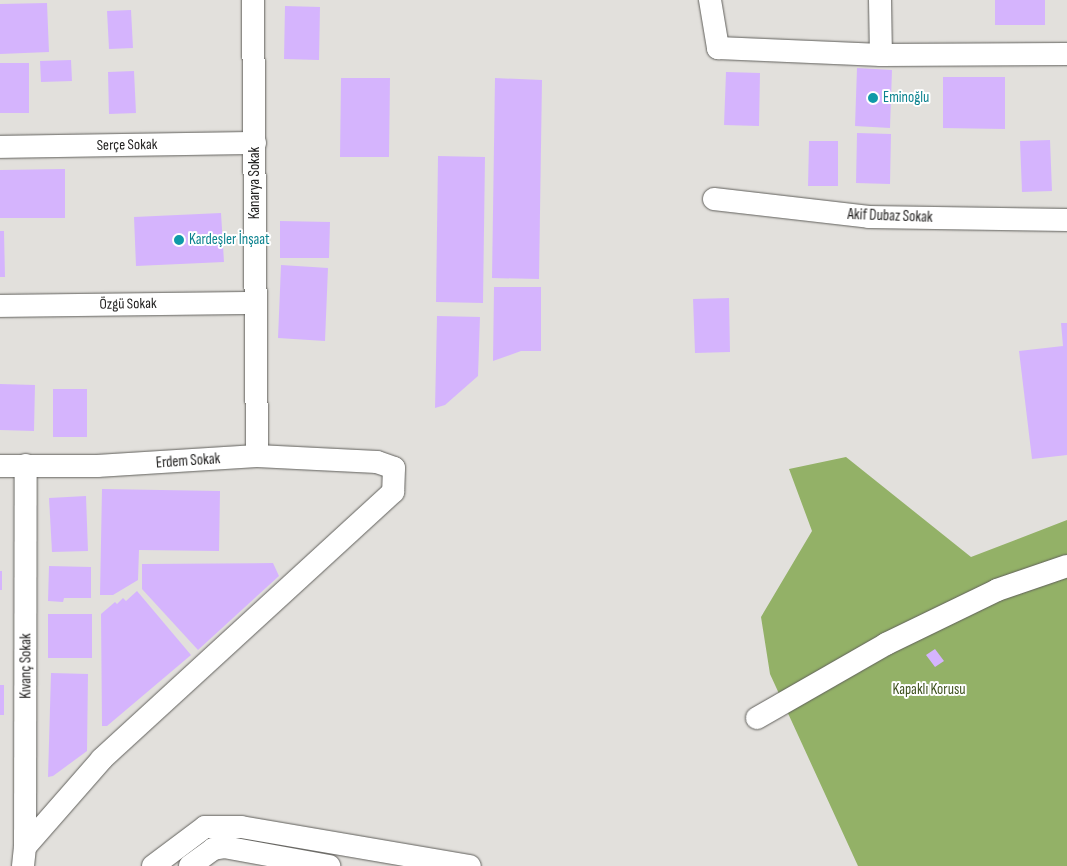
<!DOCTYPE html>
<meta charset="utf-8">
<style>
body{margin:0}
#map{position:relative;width:1067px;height:866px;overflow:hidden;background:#e2e0dc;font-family:"Sofia Sans Condensed",sans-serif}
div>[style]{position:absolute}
.forest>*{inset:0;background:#93b167}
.building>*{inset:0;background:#d5b4fd}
.roads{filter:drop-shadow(0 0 1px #605f5b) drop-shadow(0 0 1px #605f5b)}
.minor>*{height:22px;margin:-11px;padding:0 11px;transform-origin:11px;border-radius:11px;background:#fff}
.dots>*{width:14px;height:14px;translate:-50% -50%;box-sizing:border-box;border:2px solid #fff;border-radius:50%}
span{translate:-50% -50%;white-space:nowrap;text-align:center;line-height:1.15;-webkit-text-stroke:4px #fff;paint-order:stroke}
.culture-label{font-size:15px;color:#0d838f}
.left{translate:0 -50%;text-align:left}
.street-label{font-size:15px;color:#222120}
.park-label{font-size:15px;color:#3f521e}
</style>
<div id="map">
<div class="forest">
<div style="clip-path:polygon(846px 457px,971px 557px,1067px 520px,1067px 866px,858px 866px,770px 674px,761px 617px,812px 531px,789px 469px)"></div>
</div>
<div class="building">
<div style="clip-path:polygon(995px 0,1045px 0,1045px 25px,995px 25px)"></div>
<div style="clip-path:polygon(47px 3px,49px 52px,0 54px,0 4px)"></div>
<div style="clip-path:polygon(285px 6px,320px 7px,319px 60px,284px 59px)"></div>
<div style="clip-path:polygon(131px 10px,133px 48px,109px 49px,107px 11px)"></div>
<div style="clip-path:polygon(71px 60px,72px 81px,41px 82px,40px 61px)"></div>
<div style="clip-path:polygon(0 63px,29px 63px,29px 113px,0 113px)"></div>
<div style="clip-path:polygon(857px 68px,892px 70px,890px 128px,855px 126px)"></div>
<div style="clip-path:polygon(134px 71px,136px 113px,109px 114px,108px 72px)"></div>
<div style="clip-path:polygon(726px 72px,760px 73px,759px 126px,724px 125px)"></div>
<div style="clip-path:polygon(943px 77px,1005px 77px,1005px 129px,943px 128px)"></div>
<div style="clip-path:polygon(341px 78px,390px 78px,389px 157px,340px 157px)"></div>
<div style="clip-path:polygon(495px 78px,542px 80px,539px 279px,492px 278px)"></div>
<div style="clip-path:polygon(857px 133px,891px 134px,890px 184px,856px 183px)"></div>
<div style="clip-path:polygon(1050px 140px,1052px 191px,1022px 192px,1020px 141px)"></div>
<div style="clip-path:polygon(809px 141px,838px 141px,838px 186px,808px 186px)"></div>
<div style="clip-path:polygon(438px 156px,485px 157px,483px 303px,436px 302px)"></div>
<div style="clip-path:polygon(65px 169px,65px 218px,0 218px,0 170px)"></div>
<div style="clip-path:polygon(221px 213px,224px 262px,136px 266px,134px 217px)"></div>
<div style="clip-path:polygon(280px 221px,330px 222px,329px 258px,280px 258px)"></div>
<div style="clip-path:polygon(0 231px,4px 231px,5px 277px,0 277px)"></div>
<div style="clip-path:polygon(281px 265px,328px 268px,325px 341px,278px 338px)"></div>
<div style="clip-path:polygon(494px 287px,541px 287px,541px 351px,521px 351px,493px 361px)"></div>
<div style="clip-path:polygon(729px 298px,730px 352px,695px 353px,693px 299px)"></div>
<div style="clip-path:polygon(437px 316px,480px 317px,478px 376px,445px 405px,435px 408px)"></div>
<div style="clip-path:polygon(1061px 323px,1067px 323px,1067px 455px,1032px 459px,1019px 351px,1063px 346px)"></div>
<div style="clip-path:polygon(0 384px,35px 385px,34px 431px,0 430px)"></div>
<div style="clip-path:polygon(53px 389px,87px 389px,87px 437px,53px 437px)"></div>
<div style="clip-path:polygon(102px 489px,220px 491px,219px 551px,139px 550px,138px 580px,113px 595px,100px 595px)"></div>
<div style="clip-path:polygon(86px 496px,88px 551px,52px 552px,49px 498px)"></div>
<div style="clip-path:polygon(273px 563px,279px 576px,198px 650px,142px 589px,142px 564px)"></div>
<div style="clip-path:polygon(49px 566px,91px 567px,91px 598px,64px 598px,63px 602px,48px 601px)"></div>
<div style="clip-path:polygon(0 571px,2px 571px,2px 590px,0 590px)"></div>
<div style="clip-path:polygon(137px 591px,191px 655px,107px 726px,102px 726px,101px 614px,115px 602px,117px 604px,123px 598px,126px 601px)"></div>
<div style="clip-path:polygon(48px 614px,92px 614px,92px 658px,48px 658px)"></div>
<div style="clip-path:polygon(935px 649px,944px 661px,935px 667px,926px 655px)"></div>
<div style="clip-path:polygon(51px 673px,88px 674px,87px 751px,53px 776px,48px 777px)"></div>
<div style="clip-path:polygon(0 685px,4px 685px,4px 715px,0 715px)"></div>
</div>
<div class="roads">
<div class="minor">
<div style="left:253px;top:0;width:456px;rotate:89.5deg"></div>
<div style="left:710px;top:0;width:49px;rotate:80.5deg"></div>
<div style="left:718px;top:48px;width:163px;rotate:2.5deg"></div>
<div style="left:881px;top:55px;width:186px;rotate:-0.3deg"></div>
<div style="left:880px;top:0;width:55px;rotate:89deg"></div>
<div style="left:0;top:147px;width:255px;rotate:-0.9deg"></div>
<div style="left:714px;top:199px;width:156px;rotate:6.6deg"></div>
<div style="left:869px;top:217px;width:198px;rotate:0.9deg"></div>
<div style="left:0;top:306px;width:256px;rotate:-0.7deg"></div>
<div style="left:0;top:466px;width:97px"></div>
<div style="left:97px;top:466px;width:160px;rotate:-3.6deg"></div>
<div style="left:257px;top:456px;width:120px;rotate:2.9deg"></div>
<div style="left:377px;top:462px;width:18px;rotate:19deg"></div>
<div style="left:394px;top:468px;width:24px;rotate:92deg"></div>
<div style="left:393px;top:492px;width:395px;rotate:137.5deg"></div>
<div style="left:102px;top:759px;width:117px;rotate:131.2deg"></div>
<div style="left:757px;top:718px;width:149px;rotate:-29.8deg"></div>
<div style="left:886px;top:644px;width:123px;rotate:-25.9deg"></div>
<div style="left:997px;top:590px;width:74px;rotate:-18.9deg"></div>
<div style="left:23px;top:866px;width:19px;rotate:-84deg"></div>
<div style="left:25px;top:847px;width:382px;rotate:-89.9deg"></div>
<div style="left:153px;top:866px;width:65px;rotate:-36.9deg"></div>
<div style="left:205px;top:827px;width:36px"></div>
<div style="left:241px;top:827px;width:232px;rotate:9.7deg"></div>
<div style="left:190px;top:866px;width:29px;rotate:-36deg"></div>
<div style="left:213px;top:849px;width:11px;rotate:-10deg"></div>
<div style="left:224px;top:847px;width:107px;rotate:10.3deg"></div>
</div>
</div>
<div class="dots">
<div style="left:873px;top:98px;background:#0f9aa8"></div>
<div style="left:179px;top:240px;background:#0f9aa8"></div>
</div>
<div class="culture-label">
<span class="left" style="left:883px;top:98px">Eminoğlu</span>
<span class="left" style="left:189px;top:240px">Kardeşler İnşaat</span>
</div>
<div class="street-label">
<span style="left:127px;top:145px;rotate:-1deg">Serçe Sokak</span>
<span style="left:255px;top:183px;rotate:-90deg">Kanarya Sokak</span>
<span style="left:890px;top:216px;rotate:2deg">Akif Dubaz Sokak</span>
<span style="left:128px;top:304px;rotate:-1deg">Özgü Sokak</span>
<span style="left:188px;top:461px;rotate:-4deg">Erdem Sokak</span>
<span style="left:26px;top:666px;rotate:-90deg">Kıvanç Sokak</span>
</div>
<div class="park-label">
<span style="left:929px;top:690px">Kapaklı Korusu</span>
</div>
</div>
